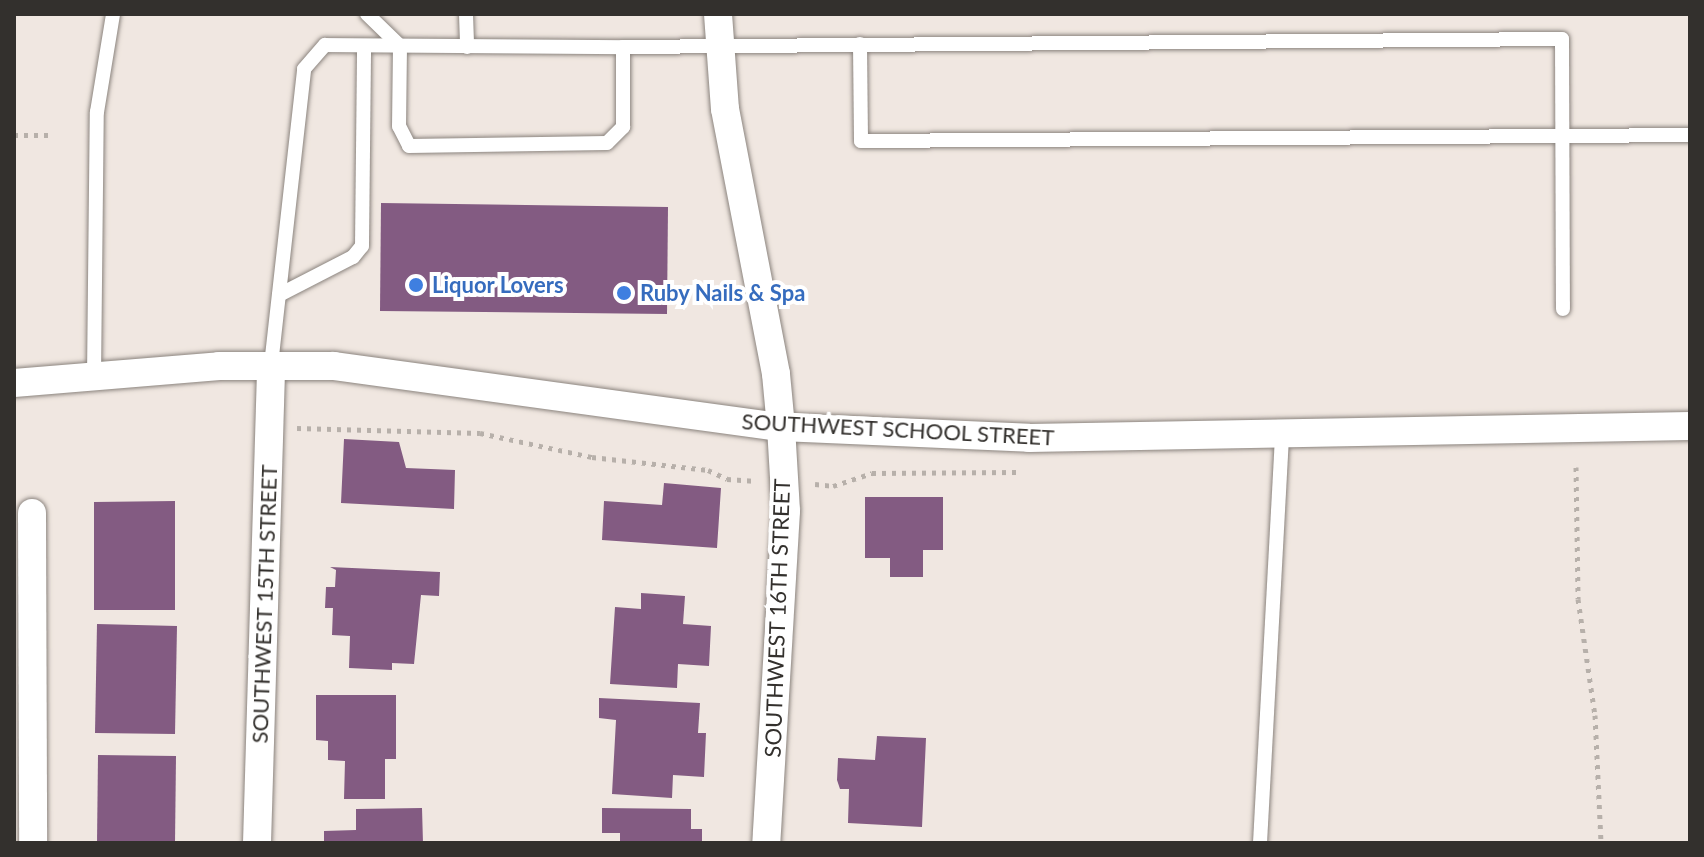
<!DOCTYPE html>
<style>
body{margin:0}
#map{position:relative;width:1704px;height:857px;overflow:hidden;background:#f0e7e1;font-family:Lato,sans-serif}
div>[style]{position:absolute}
.building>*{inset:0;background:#835b82}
.path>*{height:5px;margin-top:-2.5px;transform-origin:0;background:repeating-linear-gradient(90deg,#b7b0aa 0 4px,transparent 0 10px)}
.roads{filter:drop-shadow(0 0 2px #8b847e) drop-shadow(0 0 2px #8b847e)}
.service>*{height:14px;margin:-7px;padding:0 7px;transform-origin:7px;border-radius:7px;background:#fff}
.minor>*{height:28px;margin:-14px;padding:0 14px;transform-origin:14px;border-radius:14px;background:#fff}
.dots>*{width:22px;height:22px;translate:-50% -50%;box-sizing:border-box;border:4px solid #fff;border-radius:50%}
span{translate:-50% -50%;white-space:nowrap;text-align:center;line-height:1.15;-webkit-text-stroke:8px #fff;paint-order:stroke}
.shop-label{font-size:22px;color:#366cbe;font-weight:700}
.left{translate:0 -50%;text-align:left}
.street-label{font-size:22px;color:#33302d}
.frame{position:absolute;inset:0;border:16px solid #33302d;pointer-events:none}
</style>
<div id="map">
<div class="building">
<div style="clip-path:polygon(381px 203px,668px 207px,667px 314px,380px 311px)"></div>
<div style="clip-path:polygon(344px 439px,399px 442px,406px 468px,455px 470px,454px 509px,341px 503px)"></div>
<div style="clip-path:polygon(664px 483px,721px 488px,717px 548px,602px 540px,604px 501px,662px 505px)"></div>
<div style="clip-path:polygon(865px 497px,943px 497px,943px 550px,923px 550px,923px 577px,890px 577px,890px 558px,865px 558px)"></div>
<div style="clip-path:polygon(175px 501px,175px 610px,94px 610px,94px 502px)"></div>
<div style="clip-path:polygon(330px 567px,440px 572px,439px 596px,421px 595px,414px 664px,392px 663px,392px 670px,349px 668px,350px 636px,332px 635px,333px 608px,325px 608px,326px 587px,335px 587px,336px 570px)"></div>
<div style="clip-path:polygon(641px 593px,685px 596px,683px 624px,711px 626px,709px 666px,678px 664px,677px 688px,610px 684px,615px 607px,641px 609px)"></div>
<div style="clip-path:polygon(97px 624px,177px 626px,175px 734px,95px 733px)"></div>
<div style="clip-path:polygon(316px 695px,396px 695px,396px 759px,385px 759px,385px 799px,344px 799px,345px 761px,328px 760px,328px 741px,316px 740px)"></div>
<div style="clip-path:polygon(599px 698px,700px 703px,698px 733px,706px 733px,704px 777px,673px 775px,672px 798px,612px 794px,616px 720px,599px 718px)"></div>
<div style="clip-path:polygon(877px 736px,926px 738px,922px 827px,848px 823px,849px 789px,840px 789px,837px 780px,838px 758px,875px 760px)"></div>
<div style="clip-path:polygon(98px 755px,176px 756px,175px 843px,97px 843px)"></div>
<div style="clip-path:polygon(422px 808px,423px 843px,324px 843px,324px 831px,356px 830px,356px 809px)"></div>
<div style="clip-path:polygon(602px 808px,691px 809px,691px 829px,702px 829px,702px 843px,620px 843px,620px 833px,602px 833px)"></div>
</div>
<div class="path">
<div style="left:14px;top:135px;width:38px"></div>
<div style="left:297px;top:428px;width:183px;rotate:1.6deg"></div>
<div style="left:480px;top:433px;width:115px;rotate:12.1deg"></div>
<div style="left:592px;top:457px;width:117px;rotate:6.4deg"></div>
<div style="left:708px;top:470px;width:21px;rotate:25deg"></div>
<div style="left:727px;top:479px;width:26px;rotate:4deg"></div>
<div style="left:1576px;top:467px;width:132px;rotate:89.1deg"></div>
<div style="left:1578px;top:599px;width:117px;rotate:81.7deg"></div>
<div style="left:1595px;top:715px;width:128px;rotate:87.3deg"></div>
<div style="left:815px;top:484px;width:18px;rotate:6deg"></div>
<div style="left:833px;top:486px;width:41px;rotate:-18.4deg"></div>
<div style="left:872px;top:473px;width:147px;rotate:-0.4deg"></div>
</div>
<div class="roads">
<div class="service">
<div style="left:367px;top:14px;width:46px;rotate:44.1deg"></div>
<div style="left:400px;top:46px;width:80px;rotate:90.7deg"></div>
<div style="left:399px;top:126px;width:22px;rotate:63deg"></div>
<div style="left:409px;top:146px;width:198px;rotate:-0.9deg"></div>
<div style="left:607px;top:143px;width:23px;rotate:-45deg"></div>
<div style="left:623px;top:127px;width:80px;rotate:-90deg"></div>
<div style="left:623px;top:47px;width:939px;rotate:-0.49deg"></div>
<div style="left:1562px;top:39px;width:270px;rotate:89.8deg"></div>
<div style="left:466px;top:14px;width:33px;rotate:88deg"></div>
<div style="left:860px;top:44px;width:97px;rotate:89.4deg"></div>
<div style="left:861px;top:141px;width:829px;rotate:-0.41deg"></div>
<div style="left:279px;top:295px;width:83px;rotate:-27.2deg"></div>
<div style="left:353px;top:257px;width:14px;rotate:-51deg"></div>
<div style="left:362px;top:246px;width:200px;rotate:-89.4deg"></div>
<div style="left:271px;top:365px;width:298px;rotate:-83.6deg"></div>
<div style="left:304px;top:69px;width:32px;rotate:-49deg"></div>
<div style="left:325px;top:45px;width:298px;rotate:0.4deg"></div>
<div style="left:94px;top:378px;width:266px;rotate:-89.4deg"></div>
<div style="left:97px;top:112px;width:99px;rotate:-80.7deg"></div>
<div style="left:1260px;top:843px;width:411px;rotate:-86.9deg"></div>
</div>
<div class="minor">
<div style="left:718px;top:14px;width:95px;rotate:85.8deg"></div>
<div style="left:725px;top:109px;width:270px;rotate:79.1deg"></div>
<div style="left:776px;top:374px;width:53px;rotate:84.6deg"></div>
<div style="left:781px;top:427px;width:84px;rotate:86.6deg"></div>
<div style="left:786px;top:511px;width:333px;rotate:93.4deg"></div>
<div style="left:14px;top:383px;width:206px;rotate:-4.7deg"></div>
<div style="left:219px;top:366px;width:115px"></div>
<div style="left:334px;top:366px;width:451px;rotate:7.8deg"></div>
<div style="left:781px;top:427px;width:248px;rotate:2.5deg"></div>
<div style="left:1029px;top:438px;width:661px;rotate:-1.04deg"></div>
<div style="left:32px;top:513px;width:330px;rotate:89.8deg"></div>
<div style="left:257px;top:843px;width:478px;rotate:-88.3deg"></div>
</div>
</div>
<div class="dots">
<div style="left:416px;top:285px;background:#3f7fe0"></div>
<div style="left:624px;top:293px;background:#3f7fe0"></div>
</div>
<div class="shop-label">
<span class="left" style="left:432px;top:285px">Liquor Lovers</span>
<span class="left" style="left:640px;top:293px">Ruby Nails &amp; Spa</span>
</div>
<div class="street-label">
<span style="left:898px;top:429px;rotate:3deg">SOUTHWEST SCHOOL STREET</span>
<span style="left:264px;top:604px;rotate:-88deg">SOUTHWEST 15TH STREET</span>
<span style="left:777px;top:618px;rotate:-88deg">SOUTHWEST 16TH STREET</span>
</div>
<div class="frame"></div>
</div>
